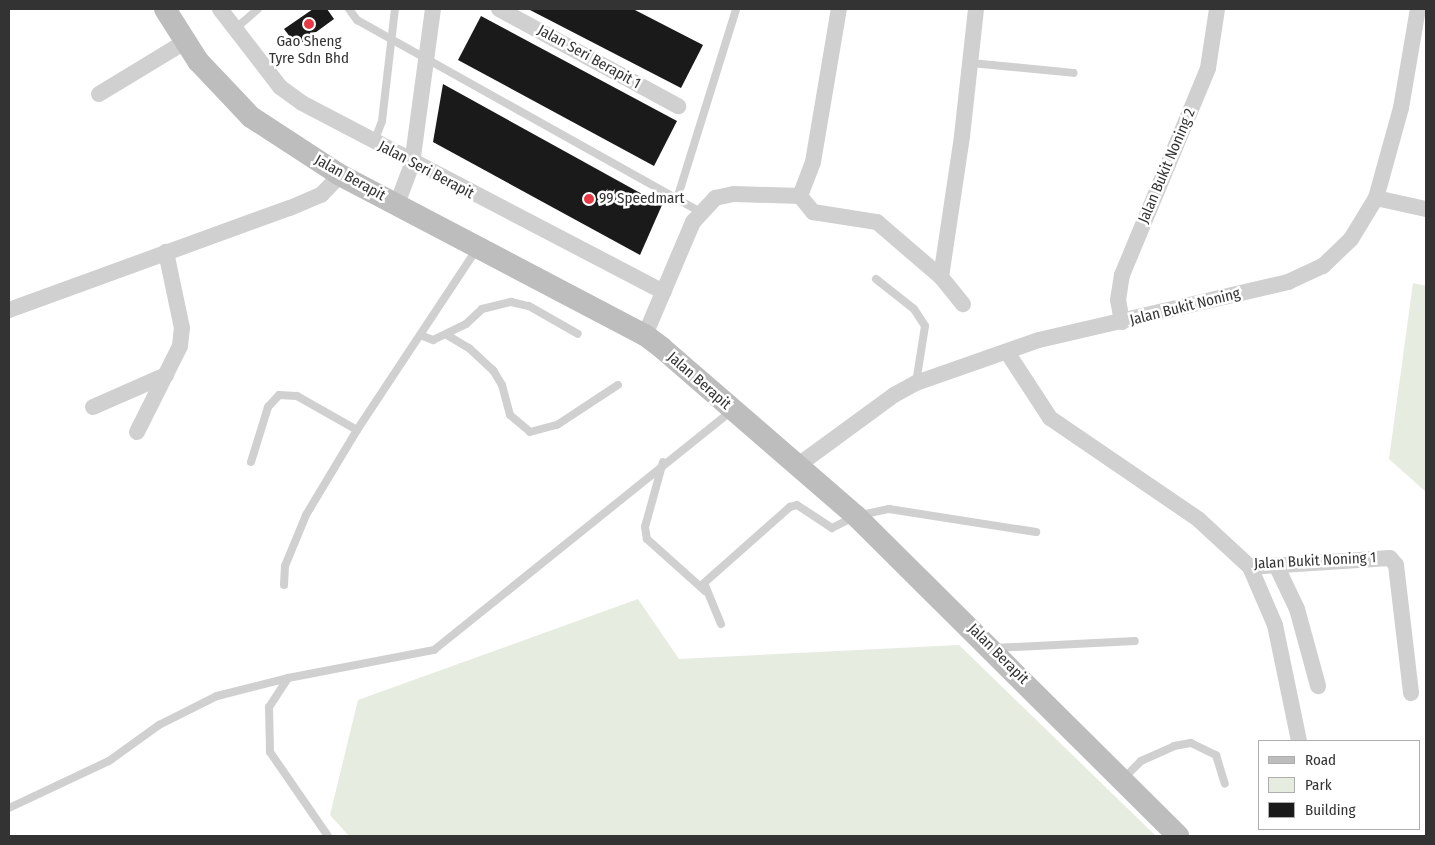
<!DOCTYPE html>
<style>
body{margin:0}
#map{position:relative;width:1435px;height:845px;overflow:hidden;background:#fff;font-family:"Fira Sans Condensed",sans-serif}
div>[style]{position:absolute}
.green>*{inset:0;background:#e6ecdf}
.building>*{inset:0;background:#1a1a1a}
.service>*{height:8px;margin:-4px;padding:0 4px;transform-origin:4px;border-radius:4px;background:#d0d0d0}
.minor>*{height:16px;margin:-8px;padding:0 8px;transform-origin:8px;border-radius:8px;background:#d0d0d0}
.secondary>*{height:22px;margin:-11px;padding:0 11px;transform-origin:11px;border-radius:11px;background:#bdbdbd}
.dots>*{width:14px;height:14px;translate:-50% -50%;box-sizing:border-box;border:2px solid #fff;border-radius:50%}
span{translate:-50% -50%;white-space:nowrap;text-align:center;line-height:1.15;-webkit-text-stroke:5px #fff;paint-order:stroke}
.poi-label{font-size:15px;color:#333}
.left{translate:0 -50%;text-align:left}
.street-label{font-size:15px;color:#333}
.frame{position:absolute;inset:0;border:10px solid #333;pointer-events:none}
.legend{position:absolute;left:1258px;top:740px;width:162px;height:90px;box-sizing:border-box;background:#fff;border:1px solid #adadad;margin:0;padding:6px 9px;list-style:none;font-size:15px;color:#333}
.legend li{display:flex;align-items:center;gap:10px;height:25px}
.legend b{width:25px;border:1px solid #adadad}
</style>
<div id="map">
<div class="green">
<div style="clip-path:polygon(1413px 283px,1426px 286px,1426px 492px,1389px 459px)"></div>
<div style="clip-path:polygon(638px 599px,679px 659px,959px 645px,1156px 836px,349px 836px,330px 815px,358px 700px)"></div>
</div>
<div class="building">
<div style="clip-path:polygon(313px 9px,327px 9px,334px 19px,297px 46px,284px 29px)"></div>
<div style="clip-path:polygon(528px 9px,633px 9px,703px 45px,681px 88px)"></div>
<div style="clip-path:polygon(481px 16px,677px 121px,654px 166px,458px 60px)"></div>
<div style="clip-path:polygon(443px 84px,662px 205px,640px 255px,433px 142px)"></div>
</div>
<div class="service">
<div style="left:349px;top:9px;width:14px;rotate:54deg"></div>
<div style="left:357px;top:20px;width:394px;rotate:29.2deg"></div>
<div style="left:235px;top:29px;width:30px;rotate:-41deg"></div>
<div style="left:971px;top:63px;width:103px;rotate:5.5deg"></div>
<div style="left:374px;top:142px;width:22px;rotate:-69deg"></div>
<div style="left:382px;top:121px;width:113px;rotate:-83.4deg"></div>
<div style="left:677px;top:199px;width:199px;rotate:-72.7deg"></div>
<div style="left:876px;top:279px;width:48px;rotate:38.3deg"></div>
<div style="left:914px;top:309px;width:20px;rotate:57deg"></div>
<div style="left:925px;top:326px;width:58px;rotate:99deg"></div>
<div style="left:420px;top:335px;width:14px;rotate:21deg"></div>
<div style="left:433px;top:340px;width:37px;rotate:-26deg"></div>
<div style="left:466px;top:324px;width:22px;rotate:-43deg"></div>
<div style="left:482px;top:309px;width:30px;rotate:-14deg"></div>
<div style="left:511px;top:302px;width:18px;rotate:13deg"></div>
<div style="left:529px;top:306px;width:56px;rotate:29.7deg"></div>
<div style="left:447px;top:335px;width:26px;rotate:31deg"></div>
<div style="left:469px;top:348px;width:33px;rotate:43deg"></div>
<div style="left:493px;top:370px;width:17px;rotate:59deg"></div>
<div style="left:502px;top:385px;width:31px;rotate:75deg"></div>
<div style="left:510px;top:415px;width:26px;rotate:40deg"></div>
<div style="left:530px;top:432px;width:28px;rotate:-15deg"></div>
<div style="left:557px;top:425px;width:73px;rotate:-33.3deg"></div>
<div style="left:251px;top:462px;width:58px;rotate:-72.8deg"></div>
<div style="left:268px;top:407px;width:16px;rotate:-47deg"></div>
<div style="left:279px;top:395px;width:18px;rotate:3deg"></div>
<div style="left:297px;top:396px;width:69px;rotate:29.5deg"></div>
<div style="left:663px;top:462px;width:67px;rotate:105.5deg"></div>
<div style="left:645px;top:527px;width:12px;rotate:81deg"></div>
<div style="left:647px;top:539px;width:78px;rotate:41.9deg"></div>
<div style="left:284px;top:585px;width:19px;rotate:-87deg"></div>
<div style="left:285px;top:566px;width:55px;rotate:-67.6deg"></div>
<div style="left:306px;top:515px;width:99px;rotate:-59deg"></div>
<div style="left:357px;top:430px;width:217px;rotate:-56.5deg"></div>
<div style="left:721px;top:624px;width:44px;rotate:-112.5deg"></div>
<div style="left:704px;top:583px;width:115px;rotate:-41.5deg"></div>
<div style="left:790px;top:507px;width:7px;rotate:-16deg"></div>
<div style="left:797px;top:505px;width:42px;rotate:33.3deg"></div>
<div style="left:832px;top:528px;width:27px;rotate:-27deg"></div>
<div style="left:856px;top:516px;width:34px;rotate:-12deg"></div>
<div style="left:889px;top:509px;width:149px;rotate:8.9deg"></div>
<div style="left:994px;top:648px;width:141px;rotate:-2.8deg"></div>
<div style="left:288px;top:678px;width:35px;rotate:123deg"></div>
<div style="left:269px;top:707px;width:45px;rotate:88.7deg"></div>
<div style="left:270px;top:752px;width:102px;rotate:55.4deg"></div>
<div style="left:1123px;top:779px;width:25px;rotate:-45deg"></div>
<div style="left:1141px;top:761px;width:36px;rotate:-24deg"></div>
<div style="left:1174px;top:746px;width:17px;rotate:-10deg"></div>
<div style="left:1191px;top:743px;width:28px;rotate:26deg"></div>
<div style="left:1216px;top:755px;width:30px;rotate:73deg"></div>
<div style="left:9px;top:808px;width:110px;rotate:-25.2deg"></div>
<div style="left:109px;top:761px;width:62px;rotate:-35.8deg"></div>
<div style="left:159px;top:725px;width:65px;rotate:-26.6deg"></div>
<div style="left:217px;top:696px;width:73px;rotate:-14.2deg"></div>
<div style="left:288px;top:678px;width:149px;rotate:-10.9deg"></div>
<div style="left:434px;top:650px;width:381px;rotate:-38.8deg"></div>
</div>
<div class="minor">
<div style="left:220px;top:9px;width:98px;rotate:52.4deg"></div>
<div style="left:280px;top:87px;width:27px;rotate:36deg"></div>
<div style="left:302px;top:103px;width:408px;rotate:27.6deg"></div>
<div style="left:499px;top:9px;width:204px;rotate:28.5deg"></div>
<div style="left:99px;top:94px;width:100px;rotate:-31.2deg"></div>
<div style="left:800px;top:196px;width:21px;rotate:51deg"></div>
<div style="left:813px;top:212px;width:65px;rotate:8.9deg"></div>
<div style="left:877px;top:222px;width:84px;rotate:40.7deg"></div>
<div style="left:941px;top:277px;width:35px;rotate:51deg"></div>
<div style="left:1376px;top:198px;width:51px;rotate:12.4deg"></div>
<div style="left:397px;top:204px;width:43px;rotate:-69.4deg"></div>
<div style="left:412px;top:164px;width:156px;rotate:-82.3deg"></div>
<div style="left:941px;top:277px;width:143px;rotate:-81.5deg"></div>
<div style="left:962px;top:136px;width:128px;rotate:-83.7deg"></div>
<div style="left:9px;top:310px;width:299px;rotate:-20deg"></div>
<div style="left:290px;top:208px;width:34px;rotate:-23deg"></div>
<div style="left:321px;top:195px;width:28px;rotate:-46deg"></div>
<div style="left:1122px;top:322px;width:22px;rotate:-100deg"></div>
<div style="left:1118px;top:300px;width:25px;rotate:-81deg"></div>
<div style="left:1122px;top:275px;width:224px;rotate:-67.4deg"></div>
<div style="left:1208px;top:68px;width:60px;rotate:-81.3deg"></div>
<div style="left:645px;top:335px;width:123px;rotate:-67deg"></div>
<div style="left:693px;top:222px;width:33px;rotate:-47deg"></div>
<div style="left:715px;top:198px;width:19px;rotate:-12deg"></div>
<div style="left:734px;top:194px;width:66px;rotate:1.7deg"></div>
<div style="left:800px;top:196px;width:36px;rotate:-69deg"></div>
<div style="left:813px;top:162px;width:155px;rotate:-80.4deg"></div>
<div style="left:1007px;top:352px;width:79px;rotate:56.9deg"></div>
<div style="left:1050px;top:418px;width:179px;rotate:34.3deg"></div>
<div style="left:1198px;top:519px;width:71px;rotate:42.7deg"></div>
<div style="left:1250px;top:567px;width:140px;rotate:-3.7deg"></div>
<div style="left:1390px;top:558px;width:9px;rotate:49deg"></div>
<div style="left:1396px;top:565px;width:129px;rotate:83.3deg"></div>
<div style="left:93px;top:407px;width:80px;rotate:-23.7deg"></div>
<div style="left:137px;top:432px;width:96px;rotate:-63.4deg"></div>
<div style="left:180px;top:346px;width:18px;rotate:-84deg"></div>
<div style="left:182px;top:328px;width:78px;rotate:-101.9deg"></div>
<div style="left:797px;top:466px;width:120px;rotate:-36.2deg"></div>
<div style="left:894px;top:395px;width:25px;rotate:-29deg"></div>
<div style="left:916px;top:383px;width:130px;rotate:-19.3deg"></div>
<div style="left:1039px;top:340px;width:256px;rotate:-13.1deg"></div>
<div style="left:1288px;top:282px;width:38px;rotate:-25deg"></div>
<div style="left:1323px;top:266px;width:39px;rotate:-44deg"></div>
<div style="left:1351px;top:239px;width:48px;rotate:-58.6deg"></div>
<div style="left:1376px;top:198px;width:93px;rotate:-74.5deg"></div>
<div style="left:1401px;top:108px;width:100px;rotate:-80.3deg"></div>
<div style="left:1276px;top:565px;width:49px;rotate:64.5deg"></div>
<div style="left:1297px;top:609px;width:80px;rotate:74.7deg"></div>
<div style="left:1250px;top:567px;width:63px;rotate:66.7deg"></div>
<div style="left:1275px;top:625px;width:118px;rotate:78.3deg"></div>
</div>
<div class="secondary">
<div style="left:165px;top:9px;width:62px;rotate:57.6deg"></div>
<div style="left:198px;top:61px;width:77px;rotate:46.6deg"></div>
<div style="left:251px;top:117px;width:106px;rotate:33.1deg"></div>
<div style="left:340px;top:175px;width:344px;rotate:27.7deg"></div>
<div style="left:645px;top:335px;width:21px;rotate:37deg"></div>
<div style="left:662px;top:348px;width:257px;rotate:40.9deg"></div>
<div style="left:856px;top:516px;width:454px;rotate:44.8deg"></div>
</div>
<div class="dots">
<div style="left:309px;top:24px;background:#e63946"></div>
<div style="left:589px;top:199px;background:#e63946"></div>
</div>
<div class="poi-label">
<span style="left:309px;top:50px">Gao Sheng<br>Tyre Sdn Bhd</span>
<span class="left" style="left:599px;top:199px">99 Speedmart</span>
</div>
<div class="street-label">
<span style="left:589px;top:57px;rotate:29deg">Jalan Seri Berapit 1</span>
<span style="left:1167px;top:166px;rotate:-67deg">Jalan Bukit Noning 2</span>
<span style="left:426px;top:170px;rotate:28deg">Jalan Seri Berapit</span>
<span style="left:350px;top:178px;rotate:29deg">Jalan Berapit</span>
<span style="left:1185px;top:307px;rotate:-14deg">Jalan Bukit Noning</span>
<span style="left:699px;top:381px;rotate:41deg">Jalan Berapit</span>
<span style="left:1315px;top:561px;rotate:-3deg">Jalan Bukit Noning 1</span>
<span style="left:998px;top:654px;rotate:45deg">Jalan Berapit</span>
</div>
<div class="frame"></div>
<ul class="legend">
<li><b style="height:6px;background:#bdbdbd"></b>Road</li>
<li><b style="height:14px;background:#e6ecdf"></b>Park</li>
<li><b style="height:14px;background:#1a1a1a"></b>Building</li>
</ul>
</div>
